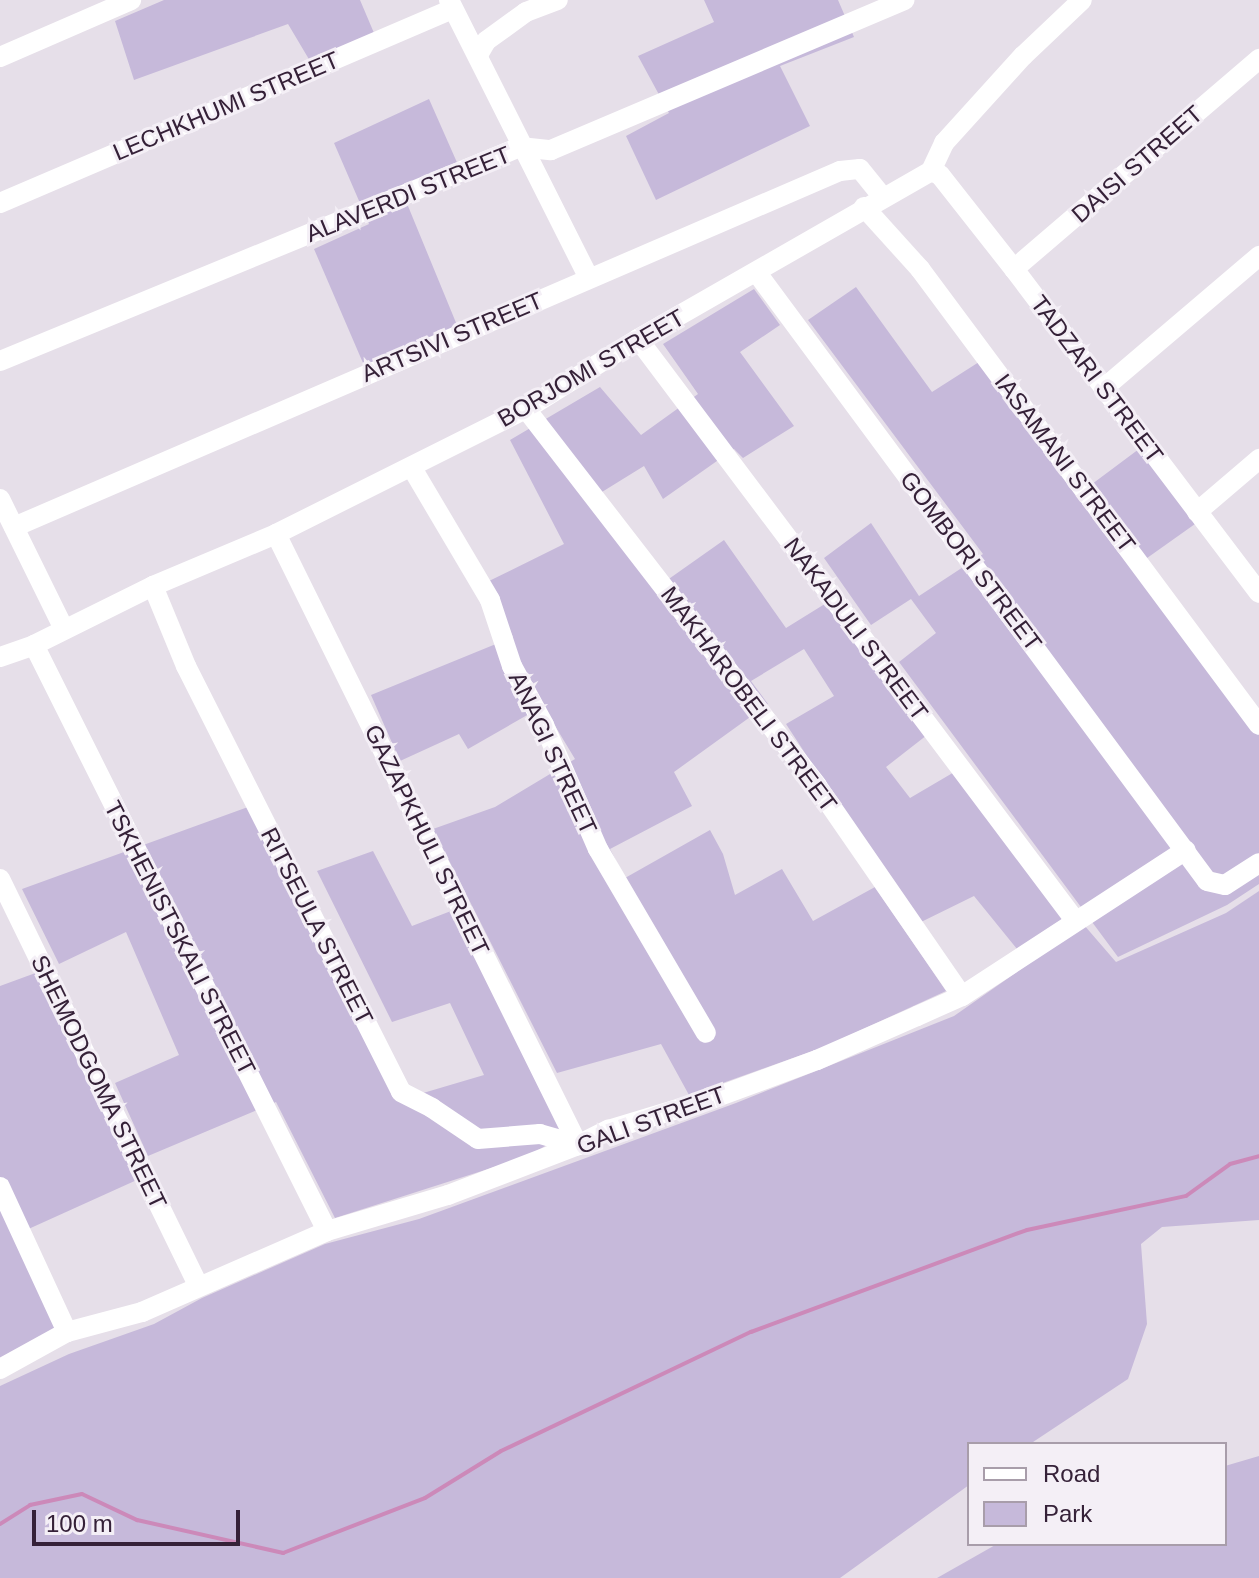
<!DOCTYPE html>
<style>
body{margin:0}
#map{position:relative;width:1259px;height:1578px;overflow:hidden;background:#e6dfe9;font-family:Arial,sans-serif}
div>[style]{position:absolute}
.green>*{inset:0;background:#c6b9da}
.stream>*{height:4px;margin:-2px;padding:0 2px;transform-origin:2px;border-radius:2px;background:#cc89b9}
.minor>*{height:20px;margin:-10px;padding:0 10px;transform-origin:10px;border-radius:10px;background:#fff}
span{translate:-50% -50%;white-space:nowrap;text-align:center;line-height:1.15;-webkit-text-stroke:6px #f4eff6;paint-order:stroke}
.street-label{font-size:24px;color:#352138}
.legend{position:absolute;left:967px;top:1442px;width:260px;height:104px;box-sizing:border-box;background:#f4eff6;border:2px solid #a89daa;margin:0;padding:10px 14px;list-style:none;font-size:24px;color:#352138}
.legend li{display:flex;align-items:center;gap:16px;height:40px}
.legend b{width:40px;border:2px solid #a89daa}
.scale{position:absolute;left:32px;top:1510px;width:208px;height:36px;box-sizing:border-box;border:4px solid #352138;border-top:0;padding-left:10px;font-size:24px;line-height:28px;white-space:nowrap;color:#352138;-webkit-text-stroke:6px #f4eff6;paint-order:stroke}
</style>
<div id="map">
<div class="green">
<div style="clip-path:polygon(164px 0,360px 0,374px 33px,310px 61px,288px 24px,134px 80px,115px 21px)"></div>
<div style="clip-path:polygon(704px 0,838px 0,854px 37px,780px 66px,810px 126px,656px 200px,626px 136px,669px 113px,638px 56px,714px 22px)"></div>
<div style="clip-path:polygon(429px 99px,459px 167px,401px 189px,459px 330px,366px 370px,314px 249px,369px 224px,334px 143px)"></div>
<div style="clip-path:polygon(856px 287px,932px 392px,979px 362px,1076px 496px,1139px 449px,1195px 524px,1133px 568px,1259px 733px,1259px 884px,1227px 905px,1118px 957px,899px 662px,936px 633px,911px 599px,871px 625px,824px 558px,871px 523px,919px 596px,983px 554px,808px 320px)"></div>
<div style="clip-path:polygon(754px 289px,780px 325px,740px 352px,794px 426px,743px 458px,734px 449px,663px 499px,644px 466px,589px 500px,656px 588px,724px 540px,786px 628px,828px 602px,927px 735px,886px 767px,910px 798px,956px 771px,1064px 918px,1017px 949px,974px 896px,917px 924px,786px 724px,834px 696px,804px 649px,751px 681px,768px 704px,674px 772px,692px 806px,610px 849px,625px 878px,710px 830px,723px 854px,735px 895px,782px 869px,813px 921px,875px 887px,946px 991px,824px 1047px,689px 1095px,661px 1044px,557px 1073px,433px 829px,495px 807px,575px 759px,543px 706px,468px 749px,459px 734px,400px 761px,371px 695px,513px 637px,489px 581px,564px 544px,510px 440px,600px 387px,641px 435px,698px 394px,663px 344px)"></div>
<div style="clip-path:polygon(248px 807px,396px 1101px,484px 1075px,450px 1003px,392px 1022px,317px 871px,373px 851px,412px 926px,451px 911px,566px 1134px,526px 1157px,335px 1218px,276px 1102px,148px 1156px,115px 1083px,179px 1055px,126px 932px,59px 964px,22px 889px)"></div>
<div style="clip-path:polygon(1259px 891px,1259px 1220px,1162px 1227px,1141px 1244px,1147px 1324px,1128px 1379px,1030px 1444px,969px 1444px,969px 1485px,840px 1578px,0 1578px,0 1386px,69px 1354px,154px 1324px,202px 1298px,325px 1244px,419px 1219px,736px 1103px,954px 1016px,1084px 925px,1116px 962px,1226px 913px)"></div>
<div style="clip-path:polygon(41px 971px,139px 1179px,13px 1236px,58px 1330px,0 1358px,0 986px)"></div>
<div style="clip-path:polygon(1259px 1456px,1259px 1578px,937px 1578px,997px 1544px,1225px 1544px,1225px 1466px)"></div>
</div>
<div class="stream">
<div style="left:0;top:1524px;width:36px;rotate:-32deg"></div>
<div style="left:30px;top:1505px;width:53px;rotate:-11.9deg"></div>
<div style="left:82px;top:1494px;width:61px;rotate:25.3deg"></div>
<div style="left:137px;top:1520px;width:150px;rotate:12.7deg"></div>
<div style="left:283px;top:1553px;width:152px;rotate:-21.2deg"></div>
<div style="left:425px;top:1498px;width:89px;rotate:-31.7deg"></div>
<div style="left:501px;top:1451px;width:277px;rotate:-25.5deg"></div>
<div style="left:751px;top:1332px;width:294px;rotate:-20.3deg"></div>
<div style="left:1027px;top:1230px;width:163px;rotate:-12.1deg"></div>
<div style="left:1186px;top:1196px;width:54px;rotate:-36deg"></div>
<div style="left:1230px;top:1164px;width:30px;rotate:-15deg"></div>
</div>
<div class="minor">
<div style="left:449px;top:0;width:311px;rotate:63.3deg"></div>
<div style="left:478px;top:55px;width:16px;rotate:-60deg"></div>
<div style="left:486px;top:41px;width:49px;rotate:-35.9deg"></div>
<div style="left:526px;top:12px;width:34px;rotate:-21deg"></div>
<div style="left:0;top:57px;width:143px;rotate:-23.5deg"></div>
<div style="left:931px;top:171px;width:10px;rotate:24deg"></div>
<div style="left:940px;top:175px;width:120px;rotate:51.8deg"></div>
<div style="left:1014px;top:269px;width:406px;rotate:52.9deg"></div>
<div style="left:0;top:203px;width:492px;rotate:-23.2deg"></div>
<div style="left:864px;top:207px;width:84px;rotate:47.9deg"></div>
<div style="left:920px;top:269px;width:568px;rotate:53.37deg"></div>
<div style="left:1014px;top:269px;width:323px;rotate:-40.6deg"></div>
<div style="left:757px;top:273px;width:756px;rotate:53.49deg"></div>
<div style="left:1207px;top:881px;width:18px;rotate:13deg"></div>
<div style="left:1225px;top:885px;width:40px;rotate:-32.9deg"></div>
<div style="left:638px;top:339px;width:726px;rotate:53.07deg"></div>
<div style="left:0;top:361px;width:562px;rotate:-22.37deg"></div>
<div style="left:520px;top:147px;width:31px;rotate:6deg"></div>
<div style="left:551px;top:150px;width:384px;rotate:-23deg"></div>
<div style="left:1104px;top:388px;width:204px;rotate:-40.4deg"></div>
<div style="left:526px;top:409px;width:476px;rotate:52.3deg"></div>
<div style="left:817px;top:786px;width:255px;rotate:55.4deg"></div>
<div style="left:412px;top:468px;width:153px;rotate:59.4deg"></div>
<div style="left:490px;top:600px;width:70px;rotate:71.6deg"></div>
<div style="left:512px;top:666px;width:67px;rotate:61.5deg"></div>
<div style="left:544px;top:725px;width:135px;rotate:66.5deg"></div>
<div style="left:598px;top:849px;width:213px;rotate:59.6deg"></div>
<div style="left:0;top:499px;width:145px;rotate:63.8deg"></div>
<div style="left:1197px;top:512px;width:82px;rotate:-40.5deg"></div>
<div style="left:14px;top:527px;width:899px;rotate:-23.32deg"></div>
<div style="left:840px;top:171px;width:20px;rotate:-6deg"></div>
<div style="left:860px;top:169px;width:35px;rotate:51deg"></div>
<div style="left:276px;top:534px;width:682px;rotate:63.7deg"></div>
<div style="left:153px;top:586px;width:87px;rotate:67.6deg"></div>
<div style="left:186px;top:666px;width:477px;rotate:63.2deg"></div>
<div style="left:401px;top:1092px;width:35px;rotate:27deg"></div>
<div style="left:432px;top:1108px;width:55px;rotate:34deg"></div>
<div style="left:478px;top:1139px;width:62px;rotate:-4.6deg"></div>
<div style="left:540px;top:1134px;width:40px;rotate:16deg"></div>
<div style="left:34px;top:645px;width:655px;rotate:63.43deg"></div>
<div style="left:0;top:657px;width:36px;rotate:-19deg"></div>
<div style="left:34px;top:645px;width:133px;rotate:-26.4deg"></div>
<div style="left:153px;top:586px;width:134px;rotate:-22.9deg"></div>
<div style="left:276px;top:534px;width:280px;rotate:-26.6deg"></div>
<div style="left:526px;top:409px;width:132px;rotate:-32deg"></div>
<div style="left:638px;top:339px;width:338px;rotate:-29.8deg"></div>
<div style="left:931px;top:171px;width:31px;rotate:-65deg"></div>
<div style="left:944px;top:143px;width:118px;rotate:-47.8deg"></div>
<div style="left:1023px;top:56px;width:81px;rotate:-43.5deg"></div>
<div style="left:0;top:879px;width:452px;rotate:64deg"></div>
<div style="left:0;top:1187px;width:160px;rotate:65.2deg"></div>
<div style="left:0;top:1369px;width:77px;rotate:-28.9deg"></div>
<div style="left:67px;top:1332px;width:78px;rotate:-14.9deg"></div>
<div style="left:142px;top:1312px;width:202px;rotate:-23.6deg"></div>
<div style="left:327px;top:1231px;width:126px;rotate:-16.6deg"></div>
<div style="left:448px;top:1195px;width:139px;rotate:-21deg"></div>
<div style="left:578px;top:1145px;width:34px;rotate:-27deg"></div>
<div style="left:608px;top:1130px;width:108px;rotate:-16.8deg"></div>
<div style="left:711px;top:1099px;width:113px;rotate:-20.2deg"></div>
<div style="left:817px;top:1060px;width:109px;rotate:-23.7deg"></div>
<div style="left:917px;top:1016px;width:49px;rotate:-24deg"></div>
<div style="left:962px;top:996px;width:267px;rotate:-33.1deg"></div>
</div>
<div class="street-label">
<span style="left:226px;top:106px;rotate:-23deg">LECHKHUMI STREET</span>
<span style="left:1137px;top:164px;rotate:-41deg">DAISI STREET</span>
<span style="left:408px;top:194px;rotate:-22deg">ALAVERDI STREET</span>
<span style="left:452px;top:337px;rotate:-23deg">ARTSIVI STREET</span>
<span style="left:591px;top:368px;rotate:-30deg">BORJOMI STREET</span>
<span style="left:1097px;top:379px;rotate:53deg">TADZARI STREET</span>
<span style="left:1065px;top:463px;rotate:53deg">IASAMANI STREET</span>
<span style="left:971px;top:561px;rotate:53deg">GOMBORI STREET</span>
<span style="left:856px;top:629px;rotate:53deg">NAKADULI STREET</span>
<span style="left:749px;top:699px;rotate:53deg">MAKHAROBELI STREET</span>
<span style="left:553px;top:753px;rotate:65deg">ANAGI STREET</span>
<span style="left:427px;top:840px;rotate:64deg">GAZAPKHULI STREET</span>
<span style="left:317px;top:926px;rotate:63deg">RITSEULA STREET</span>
<span style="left:180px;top:938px;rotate:63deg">TSKHENISTSKALI STREET</span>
<span style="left:99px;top:1082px;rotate:64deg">SHEMODGOMA STREET</span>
<span style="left:651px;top:1120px;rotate:-20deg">GALI STREET</span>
</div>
<ul class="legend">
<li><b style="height:10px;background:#fff"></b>Road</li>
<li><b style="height:22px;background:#c6b9da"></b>Park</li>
</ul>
<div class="scale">100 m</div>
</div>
